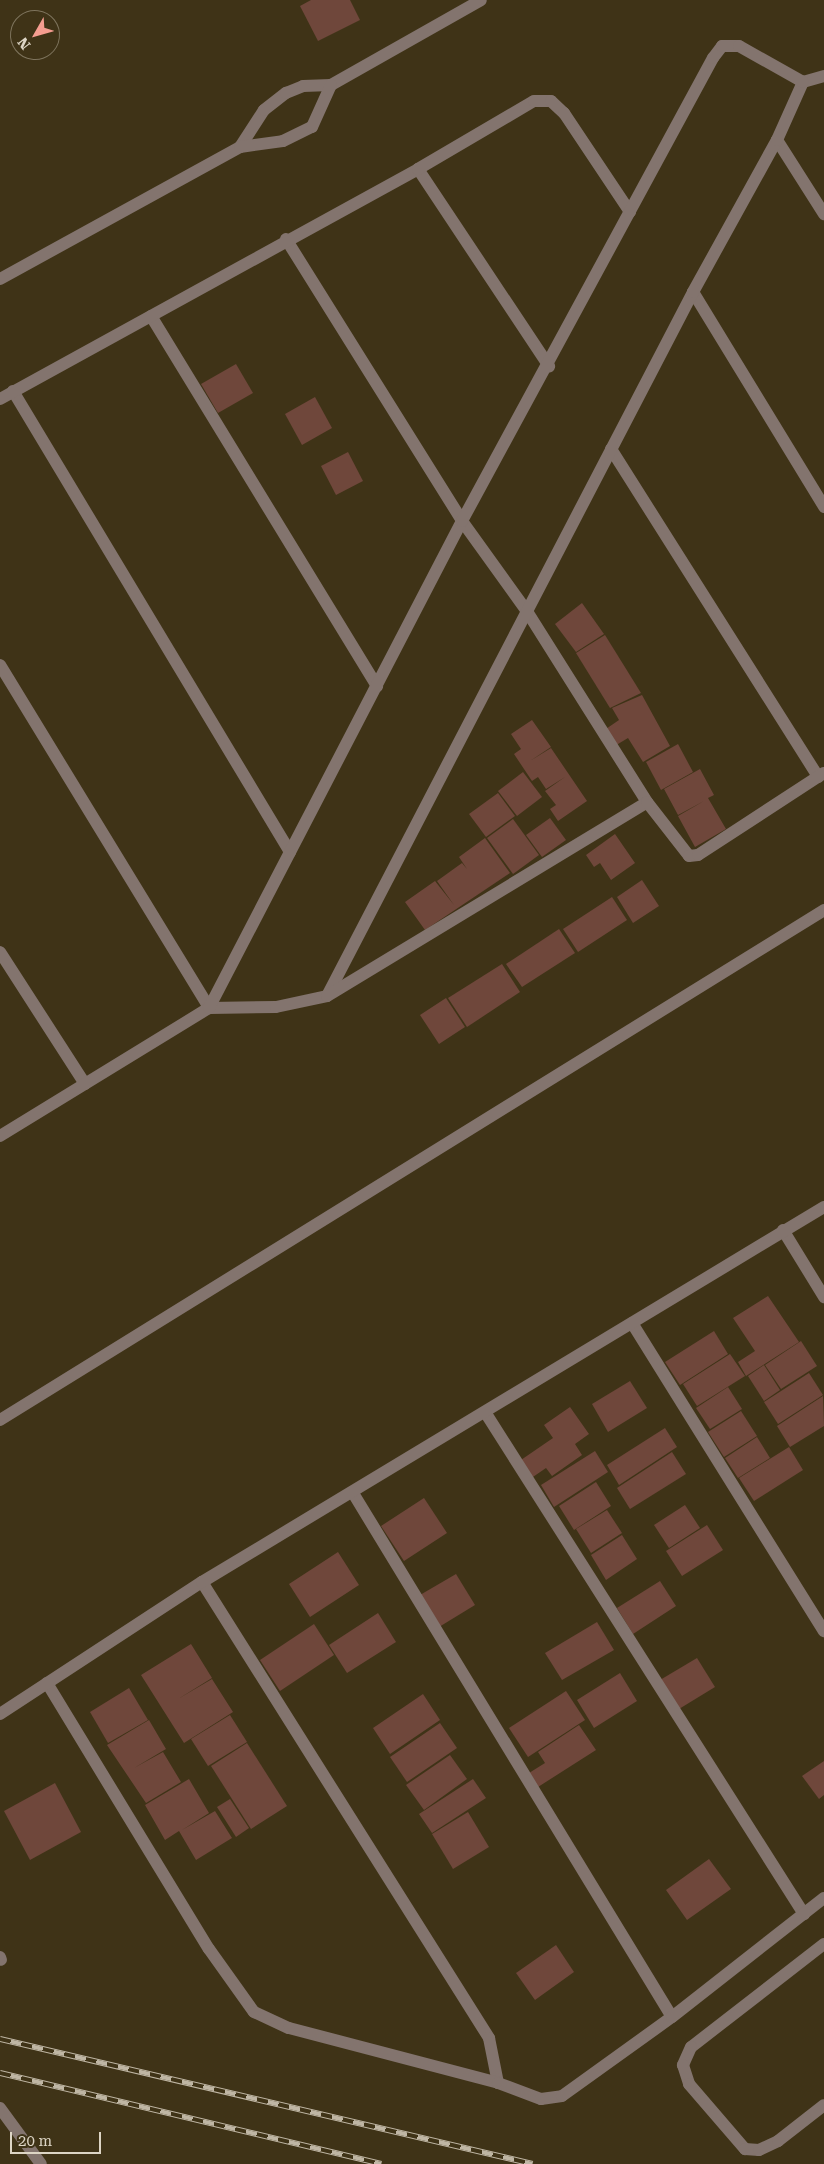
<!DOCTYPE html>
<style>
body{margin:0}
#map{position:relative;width:824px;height:2164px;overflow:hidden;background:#3f3317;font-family:"Roboto Serif",serif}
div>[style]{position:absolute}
.building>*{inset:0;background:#6f473b}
.minor>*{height:12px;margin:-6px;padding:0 6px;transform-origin:6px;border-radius:6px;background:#83746e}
.rail>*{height:5.5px;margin-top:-2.75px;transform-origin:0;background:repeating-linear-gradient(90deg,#3f3317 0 11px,#bfb6a4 0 22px);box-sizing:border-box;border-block:1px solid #bfb6a4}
span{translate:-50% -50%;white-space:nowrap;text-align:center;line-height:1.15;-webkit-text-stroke:5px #3f3317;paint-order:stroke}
.north{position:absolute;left:10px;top:10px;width:50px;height:50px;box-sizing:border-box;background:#3f3317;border:1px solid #7e745d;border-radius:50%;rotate:232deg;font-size:14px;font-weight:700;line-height:20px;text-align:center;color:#ddd5c5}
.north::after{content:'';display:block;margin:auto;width:18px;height:22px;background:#f59d90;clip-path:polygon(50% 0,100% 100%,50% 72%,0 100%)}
.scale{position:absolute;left:10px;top:2132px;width:91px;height:22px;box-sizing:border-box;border:2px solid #ddd5c5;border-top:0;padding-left:6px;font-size:15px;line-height:18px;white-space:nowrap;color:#ddd5c5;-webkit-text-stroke:4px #3f3317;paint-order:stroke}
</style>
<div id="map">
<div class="building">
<div style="clip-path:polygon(311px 0,350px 0,360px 20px,318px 41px,300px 6px)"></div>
<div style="clip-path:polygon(236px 364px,253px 393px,218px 413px,201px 384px)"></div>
<div style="clip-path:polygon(315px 397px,332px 428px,302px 445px,285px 414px)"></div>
<div style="clip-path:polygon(348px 452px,363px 481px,336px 495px,321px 466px)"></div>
<div style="clip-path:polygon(582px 603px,604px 634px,576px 652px,555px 624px)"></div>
<div style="clip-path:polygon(605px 635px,641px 693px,610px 708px,576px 653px)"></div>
<div style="clip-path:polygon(642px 695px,670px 746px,643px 762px,628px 738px,613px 747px,603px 731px,619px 720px,612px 708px)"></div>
<div style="clip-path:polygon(532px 720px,551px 747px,530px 761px,551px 748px,587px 801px,558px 821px,550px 809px,556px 805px,545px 791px,565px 777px,546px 789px,538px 777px,532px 781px,514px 754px,521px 749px,511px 734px)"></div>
<div style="clip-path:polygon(678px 744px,693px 772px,661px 790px,646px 762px)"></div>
<div style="clip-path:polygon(700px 769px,714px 795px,708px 798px,726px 829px,695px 847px,678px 816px,704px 801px,678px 815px,664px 789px)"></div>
<div style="clip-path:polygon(523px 772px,542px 797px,517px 816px,498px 791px)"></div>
<div style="clip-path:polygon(498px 793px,515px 816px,486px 837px,469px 814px)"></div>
<div style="clip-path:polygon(550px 818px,566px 840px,542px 857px,526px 835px)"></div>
<div style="clip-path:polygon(513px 819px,539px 855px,513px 874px,487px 838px)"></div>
<div style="clip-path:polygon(615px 834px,635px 863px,611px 880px,600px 863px,594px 867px,586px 855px)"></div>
<div style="clip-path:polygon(485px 838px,510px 873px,425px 930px,405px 902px,435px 881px,454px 905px,437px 881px,462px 863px,467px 869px,459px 857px)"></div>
<div style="clip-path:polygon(642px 880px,659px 906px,633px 923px,617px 897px)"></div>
<div style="clip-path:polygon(612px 897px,627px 920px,578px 952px,563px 929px)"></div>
<div style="clip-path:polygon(559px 929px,575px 953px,522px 987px,506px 964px)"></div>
<div style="clip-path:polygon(502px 964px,520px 992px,467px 1027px,448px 998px)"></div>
<div style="clip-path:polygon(446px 998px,465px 1027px,439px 1044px,420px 1015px)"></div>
<div style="clip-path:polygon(768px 1296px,799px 1342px,746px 1376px,738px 1362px,755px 1351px,733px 1318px)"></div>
<div style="clip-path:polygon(714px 1331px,728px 1354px,680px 1385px,665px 1362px)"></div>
<div style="clip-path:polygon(801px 1341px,817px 1366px,781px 1389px,765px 1365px)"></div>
<div style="clip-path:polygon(730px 1354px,745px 1376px,697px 1406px,683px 1384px)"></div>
<div style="clip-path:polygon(764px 1365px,780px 1390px,764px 1401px,748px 1376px)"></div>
<div style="clip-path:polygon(809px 1373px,823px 1395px,778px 1424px,764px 1402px)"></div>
<div style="clip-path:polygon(630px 1381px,647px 1408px,608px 1432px,592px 1404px)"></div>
<div style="clip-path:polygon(728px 1387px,742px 1409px,710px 1429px,696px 1408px)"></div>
<div style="clip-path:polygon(823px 1396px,824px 1426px,790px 1447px,777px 1426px)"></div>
<div style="clip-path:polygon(570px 1407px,589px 1434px,575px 1444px,582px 1455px,552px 1476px,546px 1468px,530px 1479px,518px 1462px,553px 1438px,544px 1425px)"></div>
<div style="clip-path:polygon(741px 1411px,757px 1436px,724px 1457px,708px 1432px)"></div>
<div style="clip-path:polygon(665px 1428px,677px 1447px,619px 1485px,607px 1465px)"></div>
<div style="clip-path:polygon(757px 1437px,770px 1458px,738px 1478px,725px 1458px)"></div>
<div style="clip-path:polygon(789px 1447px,803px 1470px,754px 1501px,739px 1478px)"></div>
<div style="clip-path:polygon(595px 1451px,608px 1472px,554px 1507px,541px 1485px)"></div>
<div style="clip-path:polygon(672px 1452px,686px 1474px,630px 1509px,617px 1488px)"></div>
<div style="clip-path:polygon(596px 1482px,611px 1506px,574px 1530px,559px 1506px)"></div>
<div style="clip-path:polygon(424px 1498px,447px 1533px,404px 1561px,381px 1526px)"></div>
<div style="clip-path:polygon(685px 1505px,700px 1528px,669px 1548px,654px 1525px)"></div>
<div style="clip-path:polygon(607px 1510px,622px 1533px,591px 1553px,576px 1529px)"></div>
<div style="clip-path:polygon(707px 1525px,723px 1550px,682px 1576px,666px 1551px)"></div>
<div style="clip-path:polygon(622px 1535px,637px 1559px,606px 1580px,591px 1555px)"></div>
<div style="clip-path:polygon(338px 1552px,359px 1585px,310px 1617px,289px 1584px)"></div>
<div style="clip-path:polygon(456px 1574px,475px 1605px,439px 1627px,420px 1595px)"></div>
<div style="clip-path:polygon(660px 1581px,676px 1606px,633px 1634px,617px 1608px)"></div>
<div style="clip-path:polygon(378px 1613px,396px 1642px,347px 1673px,329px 1645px)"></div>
<div style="clip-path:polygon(597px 1622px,614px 1650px,562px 1680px,545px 1653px)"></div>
<div style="clip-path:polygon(314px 1624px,334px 1655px,280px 1691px,260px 1660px)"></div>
<div style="clip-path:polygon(191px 1644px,212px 1678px,178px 1699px,212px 1679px,233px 1712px,184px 1743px,141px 1675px)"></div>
<div style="clip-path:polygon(697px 1658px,715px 1687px,679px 1709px,660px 1680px)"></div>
<div style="clip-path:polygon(620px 1673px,637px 1701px,594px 1728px,577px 1700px)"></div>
<div style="clip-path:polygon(129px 1688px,148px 1720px,108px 1743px,90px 1712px)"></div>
<div style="clip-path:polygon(566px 1691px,585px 1720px,528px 1757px,509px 1728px)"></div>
<div style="clip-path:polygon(423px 1694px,440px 1720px,390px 1754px,373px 1728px)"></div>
<div style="clip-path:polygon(230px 1715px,247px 1742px,208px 1766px,191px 1739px)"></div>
<div style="clip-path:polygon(149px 1720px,166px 1749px,134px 1768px,163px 1752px,181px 1782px,146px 1803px,107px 1745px)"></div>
<div style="clip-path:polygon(440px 1723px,457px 1748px,407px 1782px,390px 1757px)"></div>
<div style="clip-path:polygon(579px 1725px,596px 1750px,538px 1787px,529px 1773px,545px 1763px,538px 1752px)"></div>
<div style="clip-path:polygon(247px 1743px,287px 1806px,251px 1829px,211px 1766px)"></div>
<div style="clip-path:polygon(450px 1755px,467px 1779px,424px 1810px,406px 1785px)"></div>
<div style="clip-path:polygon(824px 1761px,824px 1795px,819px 1799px,802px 1776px)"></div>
<div style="clip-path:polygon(189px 1779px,209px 1813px,182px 1830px,215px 1811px,232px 1838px,196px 1860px,179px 1831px,165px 1840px,145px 1805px)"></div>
<div style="clip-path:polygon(473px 1779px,486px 1798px,432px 1833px,419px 1814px)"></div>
<div style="clip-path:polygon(55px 1783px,81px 1832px,30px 1860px,4px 1811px)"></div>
<div style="clip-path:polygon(230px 1799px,249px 1828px,236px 1837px,217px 1807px)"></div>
<div style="clip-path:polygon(468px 1812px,489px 1847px,453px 1869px,432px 1834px)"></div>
<div style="clip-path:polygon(709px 1859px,731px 1889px,687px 1920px,666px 1890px)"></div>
<div style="clip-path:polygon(556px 1945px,574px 1972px,535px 2000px,516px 1973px)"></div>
</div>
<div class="minor">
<div style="left:777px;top:140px;width:88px;rotate:57.6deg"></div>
<div style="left:240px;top:147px;width:44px;rotate:-57deg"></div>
<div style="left:264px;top:110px;width:28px;rotate:-38deg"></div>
<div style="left:286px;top:93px;width:18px;rotate:-22deg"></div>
<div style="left:303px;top:86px;width:28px;rotate:-2deg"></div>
<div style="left:331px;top:85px;width:172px;rotate:-29.5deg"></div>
<div style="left:418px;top:169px;width:237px;rotate:56.4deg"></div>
<div style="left:286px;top:239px;width:332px;rotate:58deg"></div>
<div style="left:462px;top:521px;width:113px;rotate:54.3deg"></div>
<div style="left:528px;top:613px;width:223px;rotate:57.8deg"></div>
<div style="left:0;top:279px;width:274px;rotate:-28.8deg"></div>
<div style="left:240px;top:147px;width:43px;rotate:-7.9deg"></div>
<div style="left:283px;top:141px;width:32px;rotate:-26deg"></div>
<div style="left:312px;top:127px;width:46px;rotate:-65.7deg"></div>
<div style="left:693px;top:292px;width:252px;rotate:58.6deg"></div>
<div style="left:151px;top:316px;width:434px;rotate:58.6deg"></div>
<div style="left:13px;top:391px;width:538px;rotate:59deg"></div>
<div style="left:0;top:399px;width:477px;rotate:-28.8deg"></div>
<div style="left:418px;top:169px;width:134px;rotate:-30.4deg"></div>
<div style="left:534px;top:101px;width:17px"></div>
<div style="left:551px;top:101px;width:18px;rotate:43deg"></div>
<div style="left:564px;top:113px;width:119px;rotate:56.3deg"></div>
<div style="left:611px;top:449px;width:388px;rotate:57.7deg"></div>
<div style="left:0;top:665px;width:402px;rotate:58.6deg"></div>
<div style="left:209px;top:1008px;width:67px;rotate:-0.9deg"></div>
<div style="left:276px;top:1007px;width:52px;rotate:-12.2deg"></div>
<div style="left:327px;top:996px;width:793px;rotate:-62.53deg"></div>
<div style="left:693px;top:292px;width:174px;rotate:-61.1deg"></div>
<div style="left:777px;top:140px;width:64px;rotate:-65.9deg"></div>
<div style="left:803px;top:82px;width:22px;rotate:-16deg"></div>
<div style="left:0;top:952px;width:157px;rotate:57.2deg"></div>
<div style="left:327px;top:996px;width:374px;rotate:-31.2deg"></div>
<div style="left:647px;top:802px;width:68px;rotate:52.1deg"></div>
<div style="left:689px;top:856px;width:9px;rotate:-6deg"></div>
<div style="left:698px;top:855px;width:150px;rotate:-33.1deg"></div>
<div style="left:0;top:1136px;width:245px;rotate:-31.5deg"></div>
<div style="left:209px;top:1008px;width:549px;rotate:-62.55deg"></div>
<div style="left:462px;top:521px;width:527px;rotate:-61.54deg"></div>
<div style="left:713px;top:58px;width:15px;rotate:-53deg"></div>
<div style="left:722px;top:46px;width:17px"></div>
<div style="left:739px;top:46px;width:73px;rotate:29.4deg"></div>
<div style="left:783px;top:1230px;width:79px;rotate:58.5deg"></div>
<div style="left:632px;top:1323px;width:363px;rotate:58.1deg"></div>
<div style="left:485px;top:1412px;width:595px;rotate:57.57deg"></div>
<div style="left:0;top:1420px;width:969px;rotate:-31.75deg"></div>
<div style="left:353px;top:1493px;width:613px;rotate:58.67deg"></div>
<div style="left:202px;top:1582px;width:539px;rotate:57.81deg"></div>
<div style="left:489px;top:2038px;width:46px;rotate:78.7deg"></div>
<div style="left:47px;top:1683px;width:311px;rotate:58.7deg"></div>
<div style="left:209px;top:1949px;width:77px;rotate:54.5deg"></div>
<div style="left:254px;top:2012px;width:38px;rotate:25deg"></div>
<div style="left:289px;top:2028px;width:216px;rotate:14.7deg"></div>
<div style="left:498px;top:2083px;width:46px;rotate:20.4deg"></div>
<div style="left:541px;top:2099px;width:21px;rotate:-8deg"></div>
<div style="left:562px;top:2096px;width:135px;rotate:-35.7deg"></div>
<div style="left:672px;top:2017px;width:193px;rotate:-38.1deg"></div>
<div style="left:0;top:1714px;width:241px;rotate:-33.2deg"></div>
<div style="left:202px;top:1582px;width:726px;rotate:-31.09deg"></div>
<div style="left:824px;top:1944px;width:168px;rotate:142.2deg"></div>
<div style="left:691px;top:2047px;width:20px;rotate:114deg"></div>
<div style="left:683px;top:2065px;width:20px;rotate:72deg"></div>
<div style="left:689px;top:2084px;width:86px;rotate:49.3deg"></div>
<div style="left:745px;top:2149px;width:14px;rotate:4deg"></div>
<div style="left:759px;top:2150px;width:21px;rotate:-25deg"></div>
<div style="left:778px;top:2141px;width:58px;rotate:-38deg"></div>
<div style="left:0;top:1957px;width:3px;rotate:72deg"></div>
<div style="left:0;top:2108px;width:69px;rotate:53.8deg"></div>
</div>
<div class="rail">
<div style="left:0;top:2039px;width:547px;rotate:13.2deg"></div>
<div style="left:0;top:2073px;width:392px;rotate:13.4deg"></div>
</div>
<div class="north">N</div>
<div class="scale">20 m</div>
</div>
